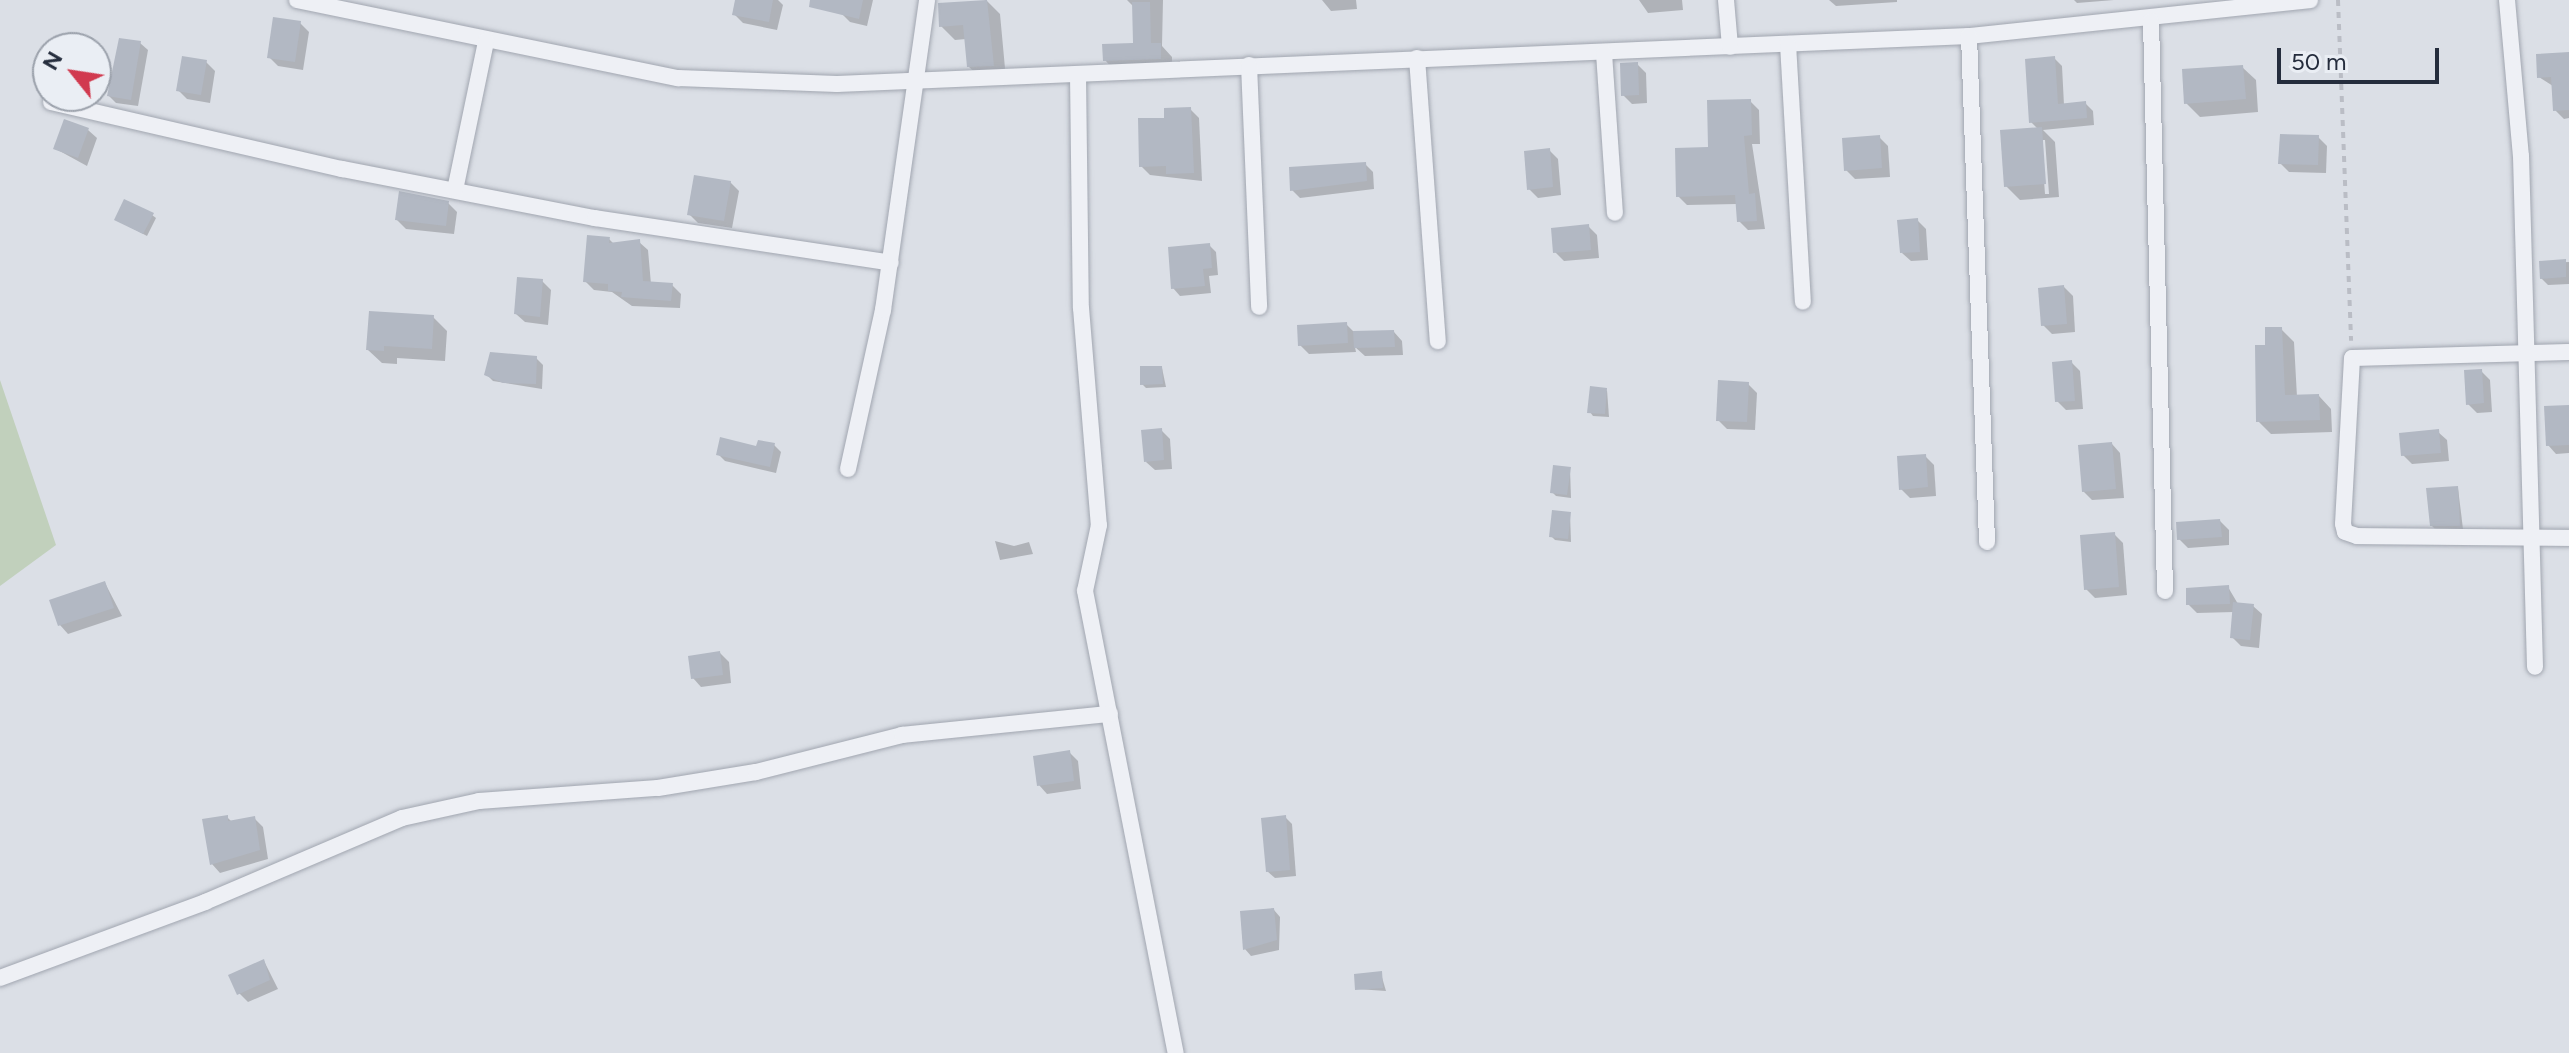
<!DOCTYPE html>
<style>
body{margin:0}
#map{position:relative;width:2569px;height:1053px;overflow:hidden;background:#dbdfe6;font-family:Figtree,sans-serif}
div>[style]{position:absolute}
.green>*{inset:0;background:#c1d0bc}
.shadow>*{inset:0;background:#0003}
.building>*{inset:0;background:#b2b8c3}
.path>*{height:4px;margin-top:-2px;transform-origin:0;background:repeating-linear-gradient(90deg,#babdc5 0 6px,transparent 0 12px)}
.roads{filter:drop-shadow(0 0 2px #a1a6b0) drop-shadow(0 0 2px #a1a6b0)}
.street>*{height:16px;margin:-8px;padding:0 8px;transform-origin:8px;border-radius:8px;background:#eef0f5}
span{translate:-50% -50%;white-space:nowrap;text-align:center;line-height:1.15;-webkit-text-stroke:6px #eaeef4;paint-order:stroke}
.north{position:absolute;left:32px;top:32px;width:80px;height:80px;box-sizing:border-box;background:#eaeef4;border:2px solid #9ba1ab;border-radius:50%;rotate:300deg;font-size:22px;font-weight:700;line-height:32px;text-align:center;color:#252d3d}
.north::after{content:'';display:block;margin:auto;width:28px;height:36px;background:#d13a4f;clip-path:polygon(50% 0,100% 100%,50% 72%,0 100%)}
.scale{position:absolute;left:2277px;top:48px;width:162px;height:36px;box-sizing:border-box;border:4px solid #252d3d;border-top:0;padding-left:10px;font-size:24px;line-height:28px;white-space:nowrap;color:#252d3d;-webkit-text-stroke:6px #eaeef4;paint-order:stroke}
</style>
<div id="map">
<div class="green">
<div style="clip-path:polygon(0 380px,56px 545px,0 586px)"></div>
</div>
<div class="shadow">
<div style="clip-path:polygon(737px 0,778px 0,783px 5px,777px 30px,743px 23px,734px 14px)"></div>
<div style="clip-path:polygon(844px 0,873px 0,867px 26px,850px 22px,841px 13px)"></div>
<div style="clip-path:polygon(986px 0,1000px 14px,1006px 79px,983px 80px,969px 67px,966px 39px,955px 40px,941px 26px)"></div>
<div style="clip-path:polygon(1127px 0,1163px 0,1162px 46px,1172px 57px,1172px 70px,1116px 72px,1105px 60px,1135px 45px,1134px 7px)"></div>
<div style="clip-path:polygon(1322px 0,1356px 0,1357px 9px,1331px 11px)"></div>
<div style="clip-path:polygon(1639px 0,1682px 0,1683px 10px,1648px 13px)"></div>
<div style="clip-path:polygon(1829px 0,1897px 0,1897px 2px,1836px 6px)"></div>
<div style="clip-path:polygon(2074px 0,2114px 0,2077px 3px)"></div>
<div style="clip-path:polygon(300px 23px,309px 32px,303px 70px,278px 66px,269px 57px)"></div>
<div style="clip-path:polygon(140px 43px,148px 50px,138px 106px,116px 103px,109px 96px)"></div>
<div style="clip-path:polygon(2569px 54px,2569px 118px,2564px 119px,2555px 110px,2553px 86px,2539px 77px)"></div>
<div style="clip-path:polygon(evenodd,2054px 58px,2062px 66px,2064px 105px,2085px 103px,2093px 111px,2094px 125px,2043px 130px,2055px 142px,2059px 197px,2020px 200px,2006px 186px,2038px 129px,2031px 122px,2054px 58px,2041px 140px,2045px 140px,2049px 194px,2045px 194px,2041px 140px)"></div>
<div style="clip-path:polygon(206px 62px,215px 71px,210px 103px,187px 99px,178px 90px)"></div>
<div style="clip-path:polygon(1637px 64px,1646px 73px,1647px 103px,1632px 104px,1623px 95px)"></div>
<div style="clip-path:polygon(2242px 67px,2256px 80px,2258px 112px,2200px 117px,2186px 103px)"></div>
<div style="clip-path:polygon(1750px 101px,1759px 110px,1760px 144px,1752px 144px,1765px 229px,1748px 230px,1739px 221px,1737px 204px,1687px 205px,1678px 196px)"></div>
<div style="clip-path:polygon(1190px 109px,1199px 118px,1202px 181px,1150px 175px,1141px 166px,1166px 120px)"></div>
<div style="clip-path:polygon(88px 130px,97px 138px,87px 166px,56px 149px)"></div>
<div style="clip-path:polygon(1879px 137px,1888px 146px,1890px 177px,1855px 179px,1846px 170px)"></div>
<div style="clip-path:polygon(2318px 137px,2327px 146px,2326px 173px,2289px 172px,2280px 163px)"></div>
<div style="clip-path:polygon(1549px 150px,1558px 159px,1561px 195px,1538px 198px,1529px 189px)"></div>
<div style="clip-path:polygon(1365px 164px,1373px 172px,1374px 189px,1300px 198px,1292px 190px)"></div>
<div style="clip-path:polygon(730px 182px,739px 191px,732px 228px,698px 223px,689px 214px)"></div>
<div style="clip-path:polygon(448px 203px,457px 212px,454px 234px,406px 229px,397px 220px)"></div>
<div style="clip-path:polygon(152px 215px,156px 218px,147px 236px,117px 220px)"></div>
<div style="clip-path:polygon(1917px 220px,1926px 229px,1928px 260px,1911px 261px,1902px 253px)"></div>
<div style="clip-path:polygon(1588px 226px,1597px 235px,1599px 258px,1564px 261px,1555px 252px)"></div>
<div style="clip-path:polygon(609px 239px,614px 244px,639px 242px,648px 250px,651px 284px,672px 285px,681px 294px,680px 308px,632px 306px,612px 292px,594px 290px,585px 281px)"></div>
<div style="clip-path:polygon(1209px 245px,1216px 252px,1218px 275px,1209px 276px,1211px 293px,1180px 296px,1173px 288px)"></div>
<div style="clip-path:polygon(2569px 262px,2569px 284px,2548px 285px,2541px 278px,2541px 263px)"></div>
<div style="clip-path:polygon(542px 281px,551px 290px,548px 325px,525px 322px,516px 314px)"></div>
<div style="clip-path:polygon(2064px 287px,2073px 296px,2075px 332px,2052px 334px,2043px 325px)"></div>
<div style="clip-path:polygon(433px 317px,447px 331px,445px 361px,397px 358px,397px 364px,382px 363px,368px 350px)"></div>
<div style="clip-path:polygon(1346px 324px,1355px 333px,1394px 332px,1402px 341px,1403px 355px,1365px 356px,1355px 347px,1356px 352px,1309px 354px,1300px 345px)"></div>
<div style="clip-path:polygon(2281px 329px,2294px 342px,2297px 397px,2319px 396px,2331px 409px,2332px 432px,2271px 434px,2258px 421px,2267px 347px)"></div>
<div style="clip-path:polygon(536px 358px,543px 365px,542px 389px,493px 381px,487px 375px)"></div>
<div style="clip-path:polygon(2071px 362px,2080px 371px,2083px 409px,2066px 410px,2057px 401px)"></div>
<div style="clip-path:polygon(1162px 368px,1166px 387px,1146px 388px,1142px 384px)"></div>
<div style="clip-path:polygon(2481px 371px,2490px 380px,2492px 412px,2477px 413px,2468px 404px)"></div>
<div style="clip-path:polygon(1748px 384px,1757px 393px,1755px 430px,1727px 429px,1718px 420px)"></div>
<div style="clip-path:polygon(1607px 390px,1609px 417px,1593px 416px,1590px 412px)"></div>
<div style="clip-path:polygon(2569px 407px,2569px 453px,2556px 454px,2548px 445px)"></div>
<div style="clip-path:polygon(1161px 430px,1170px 439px,1172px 469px,1155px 470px,1146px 462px)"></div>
<div style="clip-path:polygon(2438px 432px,2447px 440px,2449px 461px,2412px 464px,2403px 455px)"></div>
<div style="clip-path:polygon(2112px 444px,2120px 453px,2124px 498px,2092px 500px,2083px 491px)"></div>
<div style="clip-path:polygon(774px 445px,781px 452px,776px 473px,725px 461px,718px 454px)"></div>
<div style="clip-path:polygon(1925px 456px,1934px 465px,1936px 496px,1910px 498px,1901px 489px)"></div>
<div style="clip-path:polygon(1570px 469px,1571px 498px,1556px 496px,1552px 492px)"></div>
<div style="clip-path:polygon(2458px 488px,2463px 529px,2435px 529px,2431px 525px)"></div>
<div style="clip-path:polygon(1570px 514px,1571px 542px,1555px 540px,1551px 536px)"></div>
<div style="clip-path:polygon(2220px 521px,2229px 530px,2229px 545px,2188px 548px,2179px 539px)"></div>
<div style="clip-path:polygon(2114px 534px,2123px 543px,2127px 595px,2095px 598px,2086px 589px)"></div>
<div style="clip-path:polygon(995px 541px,1014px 546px,1029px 542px,1033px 554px,1000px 560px)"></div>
<div style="clip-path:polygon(105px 583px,122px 616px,68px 634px,60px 625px)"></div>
<div style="clip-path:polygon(2228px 587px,2238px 604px,2253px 606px,2262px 614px,2259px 648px,2241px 646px,2232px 637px,2234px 612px,2197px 613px,2188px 604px)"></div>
<div style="clip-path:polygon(720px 653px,729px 662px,731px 683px,701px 687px,693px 678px)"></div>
<div style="clip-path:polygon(1069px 752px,1078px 761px,1081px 789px,1047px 794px,1039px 785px)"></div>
<div style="clip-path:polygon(227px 817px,232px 822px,254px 818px,263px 827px,268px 859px,220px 873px,212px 864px)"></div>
<div style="clip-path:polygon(1285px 817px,1292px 824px,1296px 876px,1275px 878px,1267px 871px)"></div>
<div style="clip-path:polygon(1274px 910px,1280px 917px,1279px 950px,1251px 956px,1245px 949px)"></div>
<div style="clip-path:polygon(264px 961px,278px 989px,248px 1002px,239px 993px)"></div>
<div style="clip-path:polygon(1381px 974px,1386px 991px,1357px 989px)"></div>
</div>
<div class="building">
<div style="clip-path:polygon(735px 0,773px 0,769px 22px,732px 15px)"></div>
<div style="clip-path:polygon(810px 0,863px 0,859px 19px,809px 7px)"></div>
<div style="clip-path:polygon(987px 0,994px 66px,967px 67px,963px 25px,939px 27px,938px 3px)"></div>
<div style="clip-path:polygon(1132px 2px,1150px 2px,1151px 43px,1161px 43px,1161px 59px,1103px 61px,1102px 44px,1133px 43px)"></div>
<div style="clip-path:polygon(273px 17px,301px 21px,295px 62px,267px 58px)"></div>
<div style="clip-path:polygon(119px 38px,141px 41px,131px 100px,107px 96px)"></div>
<div style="clip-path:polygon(2569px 52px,2569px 110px,2553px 111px,2551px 77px,2537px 78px,2536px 54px)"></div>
<div style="clip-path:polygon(182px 56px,207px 60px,201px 95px,176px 91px)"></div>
<div style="clip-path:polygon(2055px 56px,2058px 104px,2086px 101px,2087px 118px,2029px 123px,2025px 59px)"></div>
<div style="clip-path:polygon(1638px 62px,1639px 95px,1621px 96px,1620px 63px)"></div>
<div style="clip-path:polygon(2243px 65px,2246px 99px,2184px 104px,2182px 69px)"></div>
<div style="clip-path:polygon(1751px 99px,1752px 135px,1744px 136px,1749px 194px,1755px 193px,1757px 221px,1737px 222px,1735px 195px,1676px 197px,1675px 148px,1708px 147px,1707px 100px)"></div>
<div style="clip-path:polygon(1191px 107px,1194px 173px,1166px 174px,1166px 166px,1139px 167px,1138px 118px,1164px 118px,1164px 108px)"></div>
<div style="clip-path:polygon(64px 119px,89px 128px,78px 158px,53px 149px)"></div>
<div style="clip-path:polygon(2042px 127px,2046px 184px,2004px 187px,2000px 130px)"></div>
<div style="clip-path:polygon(2280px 134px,2319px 135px,2318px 165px,2278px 164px)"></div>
<div style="clip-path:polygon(1880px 135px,1882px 168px,1844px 171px,1842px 138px)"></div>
<div style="clip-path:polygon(1550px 148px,1553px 187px,1527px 190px,1524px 151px)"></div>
<div style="clip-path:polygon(1366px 162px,1367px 181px,1290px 191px,1289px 167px)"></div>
<div style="clip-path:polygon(694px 175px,731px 181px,724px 221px,687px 215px)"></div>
<div style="clip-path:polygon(399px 191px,449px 201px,446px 226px,395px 220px)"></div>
<div style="clip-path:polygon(124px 199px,154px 213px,143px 234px,114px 220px)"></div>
<div style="clip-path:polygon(1918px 218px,1920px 252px,1900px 253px,1897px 220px)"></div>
<div style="clip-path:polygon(1589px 224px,1591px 250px,1553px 253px,1551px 228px)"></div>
<div style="clip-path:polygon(587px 235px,610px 237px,609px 243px,640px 239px,643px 281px,673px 283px,671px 301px,621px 297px,622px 292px,608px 291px,608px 284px,583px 282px)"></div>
<div style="clip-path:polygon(1210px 243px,1212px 268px,1203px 269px,1205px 286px,1171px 289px,1168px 247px)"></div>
<div style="clip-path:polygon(2566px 259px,2566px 277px,2540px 279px,2539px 261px)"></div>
<div style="clip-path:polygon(517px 277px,543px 279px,540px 317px,514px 314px)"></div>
<div style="clip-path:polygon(2064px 285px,2067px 324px,2041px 326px,2038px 288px)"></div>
<div style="clip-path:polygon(369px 311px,434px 315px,432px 349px,384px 346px,384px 351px,366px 350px)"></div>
<div style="clip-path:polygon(1347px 322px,1348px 343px,1298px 346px,1297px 325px)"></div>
<div style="clip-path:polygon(2265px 327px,2282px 327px,2285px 395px,2319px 394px,2320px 420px,2256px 422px,2255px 345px,2265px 345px)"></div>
<div style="clip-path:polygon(1394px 330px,1395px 347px,1354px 348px,1353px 331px)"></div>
<div style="clip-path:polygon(490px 352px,537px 356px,536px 384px,503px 383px,484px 375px)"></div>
<div style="clip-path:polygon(2072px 360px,2075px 401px,2055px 402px,2052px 362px)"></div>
<div style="clip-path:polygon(1140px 366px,1162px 366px,1163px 384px,1140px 385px)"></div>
<div style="clip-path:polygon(2482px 369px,2484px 403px,2466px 405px,2464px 370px)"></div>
<div style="clip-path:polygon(1718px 380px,1749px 382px,1747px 422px,1716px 421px)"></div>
<div style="clip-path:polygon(1590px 386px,1607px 388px,1605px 414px,1587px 413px)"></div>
<div style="clip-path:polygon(2569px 405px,2569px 445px,2546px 446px,2544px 406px)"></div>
<div style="clip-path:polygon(1162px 428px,1164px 460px,1144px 462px,1141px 430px)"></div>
<div style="clip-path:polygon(2439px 429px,2441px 453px,2401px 456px,2399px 433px)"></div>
<div style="clip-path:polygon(720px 437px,756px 446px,758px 440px,775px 443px,770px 467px,716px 455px)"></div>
<div style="clip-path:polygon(2112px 442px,2116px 489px,2082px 492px,2078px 445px)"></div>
<div style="clip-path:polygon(1926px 454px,1928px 487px,1899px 490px,1897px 456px)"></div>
<div style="clip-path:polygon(1553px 465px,1571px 467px,1567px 495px,1550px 493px)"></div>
<div style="clip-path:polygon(2458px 486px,2460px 526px,2430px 526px,2426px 488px)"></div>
<div style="clip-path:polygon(1552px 510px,1571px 512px,1568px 539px,1549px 537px)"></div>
<div style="clip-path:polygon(2220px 519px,2222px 537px,2177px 540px,2176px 522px)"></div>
<div style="clip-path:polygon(2115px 532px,2119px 587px,2084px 590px,2080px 535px)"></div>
<div style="clip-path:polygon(105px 581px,114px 608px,58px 626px,49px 600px)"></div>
<div style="clip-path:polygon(2229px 585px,2230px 604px,2186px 605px,2186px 588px)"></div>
<div style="clip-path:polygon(2233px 602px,2254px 604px,2250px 640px,2230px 638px)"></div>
<div style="clip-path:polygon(720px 651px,723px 675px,691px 679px,688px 656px)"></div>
<div style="clip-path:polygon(1070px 750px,1074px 781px,1037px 786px,1033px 756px)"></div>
<div style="clip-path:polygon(228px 815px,228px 821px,255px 816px,260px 850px,210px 865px,202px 819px)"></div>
<div style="clip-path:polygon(1286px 815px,1290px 870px,1266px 872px,1261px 818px)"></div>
<div style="clip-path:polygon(1274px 908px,1277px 940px,1243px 950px,1240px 911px)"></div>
<div style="clip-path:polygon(264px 959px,270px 980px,237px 995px,228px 975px)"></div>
<div style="clip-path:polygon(1382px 971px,1383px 988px,1355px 990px,1354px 974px)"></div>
</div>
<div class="path">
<div style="left:2338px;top:0;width:341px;rotate:87.8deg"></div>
</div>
<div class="roads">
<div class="street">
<div style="left:297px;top:0;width:389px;rotate:11.6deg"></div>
<div style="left:678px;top:78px;width:159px;rotate:2.2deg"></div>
<div style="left:837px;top:84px;width:1133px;rotate:-2.43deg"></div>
<div style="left:1969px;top:36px;width:343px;rotate:-6deg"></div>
<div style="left:1726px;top:0;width:47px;rotate:85.1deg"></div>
<div style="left:2507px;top:0;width:157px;rotate:84.9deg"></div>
<div style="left:2521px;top:156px;width:511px;rotate:88.43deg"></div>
<div style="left:2151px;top:21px;width:570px;rotate:88.59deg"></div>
<div style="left:1969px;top:36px;width:506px;rotate:87.96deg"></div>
<div style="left:1788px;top:44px;width:258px;rotate:86.7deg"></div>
<div style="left:1604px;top:53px;width:160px;rotate:86.1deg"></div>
<div style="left:1417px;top:58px;width:284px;rotate:85.8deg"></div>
<div style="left:1249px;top:65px;width:242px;rotate:87.6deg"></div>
<div style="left:1078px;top:75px;width:233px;rotate:89.3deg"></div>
<div style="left:1081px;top:308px;width:218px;rotate:85.3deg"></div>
<div style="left:1099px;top:525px;width:67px;rotate:102deg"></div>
<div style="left:1085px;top:591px;width:471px;rotate:78.9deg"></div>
<div style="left:51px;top:102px;width:299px;rotate:13deg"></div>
<div style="left:342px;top:169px;width:258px;rotate:11deg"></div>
<div style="left:595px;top:218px;width:299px;rotate:8.6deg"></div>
<div style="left:455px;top:190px;width:152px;rotate:-78.2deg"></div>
<div style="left:2569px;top:352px;width:217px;rotate:178.4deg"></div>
<div style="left:2352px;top:358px;width:166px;rotate:93.1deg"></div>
<div style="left:2343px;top:524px;width:8px;rotate:76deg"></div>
<div style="left:2345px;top:532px;width:13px;rotate:18deg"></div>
<div style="left:2357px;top:536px;width:212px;rotate:0.5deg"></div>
<div style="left:848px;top:469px;width:163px;rotate:-77.6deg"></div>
<div style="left:883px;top:310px;width:313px;rotate:-81.9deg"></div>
<div style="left:0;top:978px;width:219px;rotate:-20.3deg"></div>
<div style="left:205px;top:902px;width:214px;rotate:-23.1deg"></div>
<div style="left:402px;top:818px;width:79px;rotate:-12.4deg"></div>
<div style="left:479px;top:801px;width:179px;rotate:-4.2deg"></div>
<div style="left:658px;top:788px;width:99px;rotate:-9.3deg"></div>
<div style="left:756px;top:772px;width:151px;rotate:-14.2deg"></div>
<div style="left:902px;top:735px;width:209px;rotate:-5.8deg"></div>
</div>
</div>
<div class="north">N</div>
<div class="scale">50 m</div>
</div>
